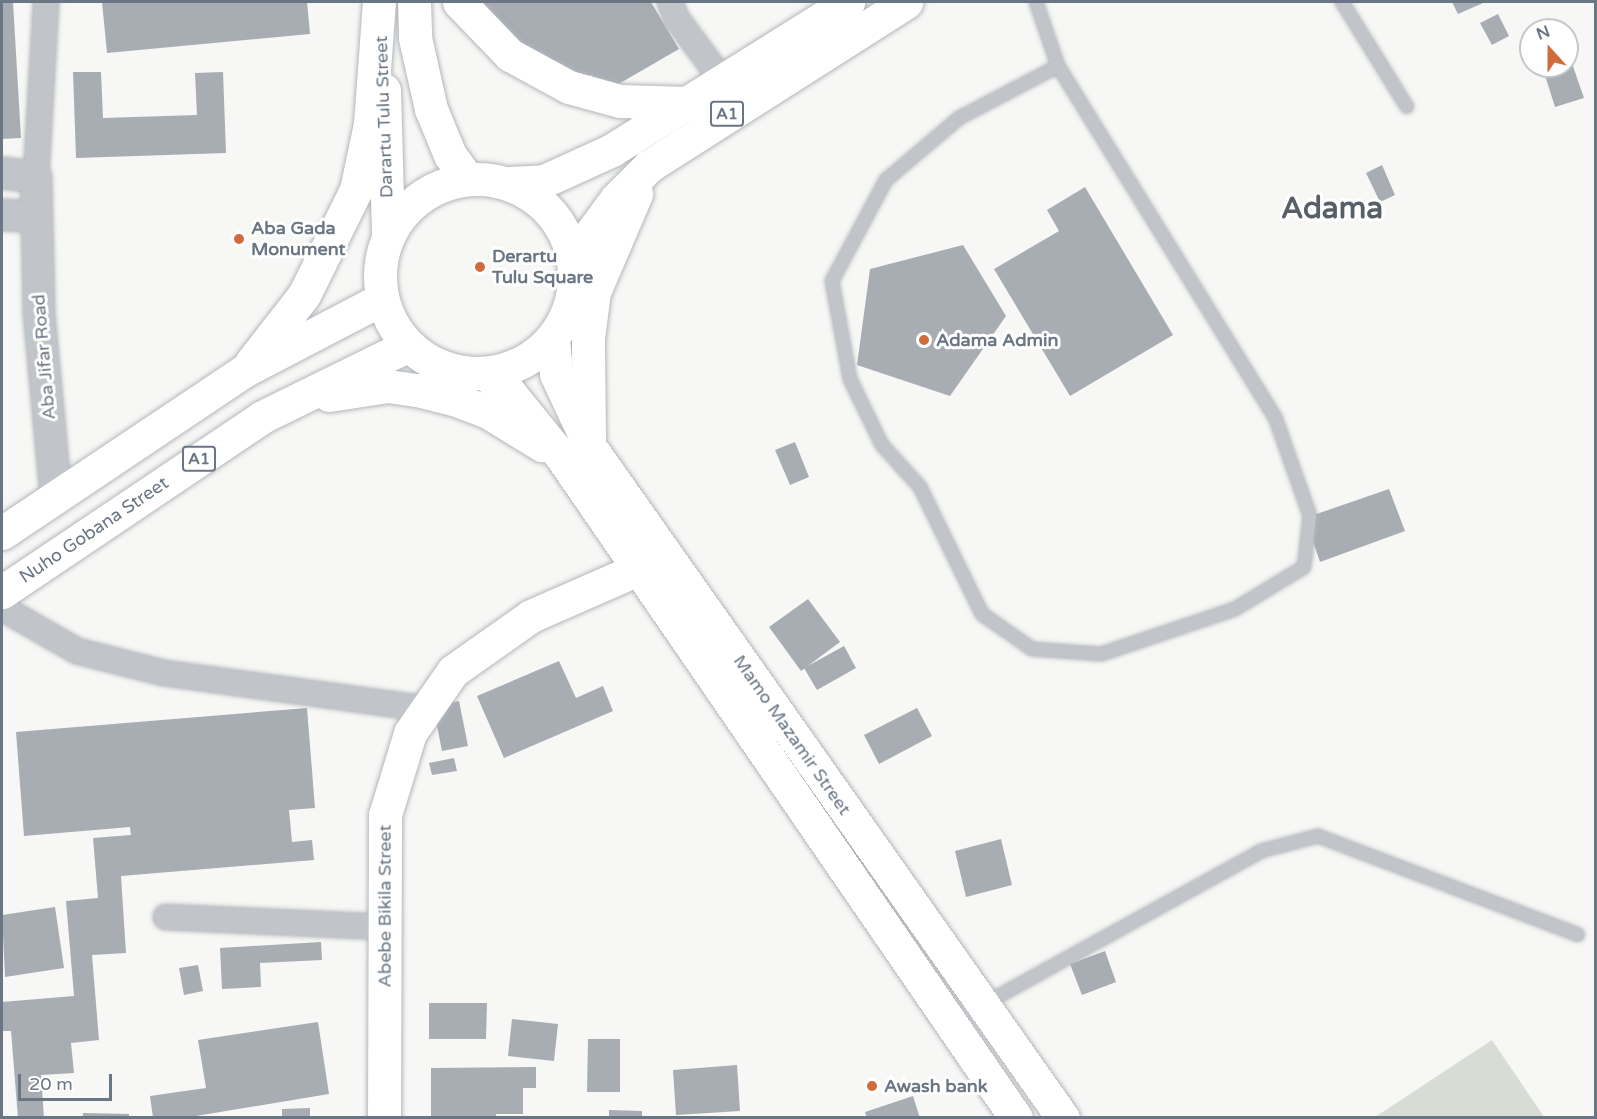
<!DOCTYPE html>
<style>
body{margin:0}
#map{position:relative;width:1597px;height:1119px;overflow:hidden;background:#f7f7f5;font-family:"Varela Round",sans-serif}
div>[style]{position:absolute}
.green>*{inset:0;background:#d7dcd5}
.building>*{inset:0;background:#a7adb3}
.roads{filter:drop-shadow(0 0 2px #b2b6bb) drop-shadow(0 0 2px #b2b6bb)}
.service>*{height:12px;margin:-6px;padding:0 6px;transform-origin:6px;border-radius:6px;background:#c1c4c8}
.minor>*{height:24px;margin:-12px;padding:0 12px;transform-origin:12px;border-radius:12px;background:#c1c4c8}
.tertiary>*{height:30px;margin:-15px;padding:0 15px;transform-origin:15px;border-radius:15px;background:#c1c4c8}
.secondary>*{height:33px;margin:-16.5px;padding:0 16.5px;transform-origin:16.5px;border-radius:16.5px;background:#fff}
.primary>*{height:33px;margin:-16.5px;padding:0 16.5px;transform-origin:16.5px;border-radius:16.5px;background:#fff}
.primary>.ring{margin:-16.5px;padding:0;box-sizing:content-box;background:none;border:33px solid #fff;border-radius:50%}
.dots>*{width:16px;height:16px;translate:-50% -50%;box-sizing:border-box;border:3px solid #fff;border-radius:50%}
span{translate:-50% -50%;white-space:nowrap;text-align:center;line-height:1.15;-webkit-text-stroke:6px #fff;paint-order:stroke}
.shield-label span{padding:2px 4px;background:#fff;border:2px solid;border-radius:4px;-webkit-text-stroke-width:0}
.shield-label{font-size:16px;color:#6a7683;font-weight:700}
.street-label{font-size:18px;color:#6a7683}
.poi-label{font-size:18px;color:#6a7683;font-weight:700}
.left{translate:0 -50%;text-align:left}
.town-label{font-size:30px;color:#575f69;font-weight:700}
.frame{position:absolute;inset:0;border:3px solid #6a7683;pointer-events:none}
.north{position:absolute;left:1519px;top:18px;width:60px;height:60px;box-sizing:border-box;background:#fff;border:2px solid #c3c8cd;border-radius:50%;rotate:339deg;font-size:16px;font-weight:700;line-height:24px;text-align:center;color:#6a7683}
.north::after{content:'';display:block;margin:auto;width:21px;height:27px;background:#cf6b3d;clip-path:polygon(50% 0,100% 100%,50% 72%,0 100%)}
.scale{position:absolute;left:18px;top:1074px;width:94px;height:27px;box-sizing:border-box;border:3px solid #6a7683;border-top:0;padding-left:8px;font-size:18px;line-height:21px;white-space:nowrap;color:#6a7683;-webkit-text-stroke:4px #fff;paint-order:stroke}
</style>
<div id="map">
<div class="green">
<div style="clip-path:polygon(1492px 1040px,1544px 1117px,1375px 1117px)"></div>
</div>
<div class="building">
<div style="clip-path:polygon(2px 2px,13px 2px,21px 138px,2px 139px)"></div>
<div style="clip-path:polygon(102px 2px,307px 2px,310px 34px,107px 53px)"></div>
<div style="clip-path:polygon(479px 2px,651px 2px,679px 49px,603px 93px,592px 75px,524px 79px)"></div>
<div style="clip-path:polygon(1452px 2px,1483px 2px,1483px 3px,1458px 14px)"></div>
<div style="clip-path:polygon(1498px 14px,1509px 36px,1492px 45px,1480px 23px)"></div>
<div style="clip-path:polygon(1567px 49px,1584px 98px,1555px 107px,1542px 66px,1567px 66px)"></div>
<div style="clip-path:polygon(73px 72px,101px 72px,103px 118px,197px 115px,195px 73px,223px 72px,226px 153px,76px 158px)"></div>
<div style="clip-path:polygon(1382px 165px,1395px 195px,1380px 202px,1366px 173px)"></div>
<div style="clip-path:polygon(1085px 187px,1173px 335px,1070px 396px,994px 269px,1059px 231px,1047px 210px)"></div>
<div style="clip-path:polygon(963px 245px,1006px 316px,950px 396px,857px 365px,870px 269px)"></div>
<div style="clip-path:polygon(795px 442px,809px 477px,790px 485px,775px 450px)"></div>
<div style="clip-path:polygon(1389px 489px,1405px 531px,1320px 562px,1305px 518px)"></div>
<div style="clip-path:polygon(808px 599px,840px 642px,801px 671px,769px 627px)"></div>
<div style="clip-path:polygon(844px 646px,856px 668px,817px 690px,804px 668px)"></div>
<div style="clip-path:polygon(559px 661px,576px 698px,603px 686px,613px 711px,504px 758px,477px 696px)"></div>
<div style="clip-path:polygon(459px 701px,468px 746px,442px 751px,433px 706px)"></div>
<div style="clip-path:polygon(307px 708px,315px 808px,289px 810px,292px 842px,312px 840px,314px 860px,121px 876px,126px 953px,92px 955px,99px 1040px,71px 1043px,74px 1073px,41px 1075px,44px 1118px,18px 1118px,11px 1031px,2px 1031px,2px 1002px,74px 996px,66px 901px,98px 898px,93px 838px,131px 835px,130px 827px,24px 836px,16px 732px)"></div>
<div style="clip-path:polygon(917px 708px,932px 736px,879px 764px,864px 735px)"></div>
<div style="clip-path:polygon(454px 758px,457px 771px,432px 775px,429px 763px)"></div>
<div style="clip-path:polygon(1001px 839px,1012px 885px,966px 897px,955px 851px)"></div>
<div style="clip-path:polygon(55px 907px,64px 968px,5px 977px,2px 915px)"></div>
<div style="clip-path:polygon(321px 942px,322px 960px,260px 963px,261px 987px,222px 989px,220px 948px)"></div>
<div style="clip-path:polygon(1105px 951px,1116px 982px,1082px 995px,1070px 964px)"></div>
<div style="clip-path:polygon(198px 965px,203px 991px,184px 995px,179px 968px)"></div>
<div style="clip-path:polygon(429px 1003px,487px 1003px,486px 1039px,429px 1039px)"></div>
<div style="clip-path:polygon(512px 1019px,558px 1024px,554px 1061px,508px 1056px)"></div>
<div style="clip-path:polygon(318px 1022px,329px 1094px,184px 1118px,153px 1118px,150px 1096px,206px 1088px,198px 1040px)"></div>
<div style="clip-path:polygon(588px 1039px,620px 1039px,620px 1092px,587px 1092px)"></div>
<div style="clip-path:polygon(737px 1065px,740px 1111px,676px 1115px,673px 1070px)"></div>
<div style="clip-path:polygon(536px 1067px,536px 1088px,523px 1088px,523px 1114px,496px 1114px,496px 1118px,431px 1118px,431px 1068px)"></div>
<div style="clip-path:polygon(913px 1096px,920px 1118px,867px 1118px,865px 1112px)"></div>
<div style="clip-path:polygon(310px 1108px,310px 1118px,282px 1118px,282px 1109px)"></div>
<div style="clip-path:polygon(609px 1110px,642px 1111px,642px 1118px,609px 1118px)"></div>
<div style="clip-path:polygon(83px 1113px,129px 1114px,129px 1118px,83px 1118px)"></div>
</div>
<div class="roads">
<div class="service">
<div style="left:1036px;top:2px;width:68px;rotate:71deg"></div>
<div style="left:1058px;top:66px;width:413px;rotate:58.3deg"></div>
<div style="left:1275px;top:417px;width:105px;rotate:70.5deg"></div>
<div style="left:1310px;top:516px;width:51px;rotate:96.7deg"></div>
<div style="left:1304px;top:567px;width:81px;rotate:148.7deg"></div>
<div style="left:1235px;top:609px;width:141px;rotate:161.4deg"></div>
<div style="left:1101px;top:654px;width:69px;rotate:-175.9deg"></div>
<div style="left:1032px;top:649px;width:61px;rotate:-145deg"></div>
<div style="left:982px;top:614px;width:141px;rotate:-116deg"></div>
<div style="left:920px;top:487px;width:57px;rotate:-132.1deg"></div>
<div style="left:882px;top:445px;width:73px;rotate:-115.9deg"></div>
<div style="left:850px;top:379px;width:100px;rotate:-100.4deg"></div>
<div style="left:832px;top:281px;width:115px;rotate:-61.9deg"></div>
<div style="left:886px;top:180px;width:96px;rotate:-40.3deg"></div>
<div style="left:959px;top:118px;width:112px;rotate:-27.7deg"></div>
<div style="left:1342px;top:2px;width:123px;rotate:58.2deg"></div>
<div style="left:984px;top:1004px;width:316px;rotate:-28.9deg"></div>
<div style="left:1261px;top:851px;width:59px;rotate:-14.7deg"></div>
<div style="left:1318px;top:836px;width:278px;rotate:20.8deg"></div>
</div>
<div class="minor">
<div style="left:670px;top:2px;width:17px;rotate:69deg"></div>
<div style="left:676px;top:18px;width:79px;rotate:53.3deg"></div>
<div style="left:36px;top:177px;width:175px;rotate:-86.7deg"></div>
<div style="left:2px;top:608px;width:86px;rotate:29.8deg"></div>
<div style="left:77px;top:651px;width:90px;rotate:14.2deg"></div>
<div style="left:164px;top:673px;width:264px;rotate:7.8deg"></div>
<div style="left:166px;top:917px;width:219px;rotate:2.6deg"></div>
</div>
<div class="tertiary">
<div style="left:2px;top:173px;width:34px;rotate:7deg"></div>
<div style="left:36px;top:177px;width:136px;rotate:88.7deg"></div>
<div style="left:39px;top:313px;width:184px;rotate:84.7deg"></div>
<div style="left:2px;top:215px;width:33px;rotate:3deg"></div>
</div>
<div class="secondary">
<div style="left:414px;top:2px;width:36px;rotate:88deg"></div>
<div style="left:415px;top:38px;width:73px;rotate:77.3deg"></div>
<div style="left:431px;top:109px;width:50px;rotate:67.6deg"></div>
<div style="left:450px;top:155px;width:29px;rotate:54deg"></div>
<div style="left:384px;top:90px;width:143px;rotate:88.4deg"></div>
<div style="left:384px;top:1118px;width:303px;rotate:-89.8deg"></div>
<div style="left:385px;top:815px;width:86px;rotate:-73deg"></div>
<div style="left:410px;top:733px;width:75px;rotate:-55.3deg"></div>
<div style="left:453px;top:671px;width:95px;rotate:-35.2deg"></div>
<div style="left:531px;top:616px;width:117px;rotate:-23.7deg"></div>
</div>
<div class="primary">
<div style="left:459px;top:2px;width:74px;rotate:46.1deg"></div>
<div style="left:510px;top:55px;width:67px;rotate:28.5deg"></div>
<div style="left:569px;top:87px;width:53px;rotate:15.4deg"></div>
<div style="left:620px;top:101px;width:69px;rotate:1.7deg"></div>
<div class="ring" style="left:380px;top:179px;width:161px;height:161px"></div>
<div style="left:510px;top:183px;width:34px;rotate:-3deg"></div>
<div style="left:544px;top:181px;width:75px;rotate:-24.5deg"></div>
<div style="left:612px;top:150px;width:279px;rotate:-32.1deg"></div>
<div style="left:574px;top:256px;width:71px;rotate:-53.6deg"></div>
<div style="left:616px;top:199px;width:47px;rotate:-45deg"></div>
<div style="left:649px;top:166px;width:305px;rotate:-32.5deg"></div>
<div style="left:553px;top:338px;width:36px;rotate:85deg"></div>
<div style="left:556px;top:374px;width:81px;rotate:65deg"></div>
<div style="left:590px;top:447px;width:821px;rotate:54.82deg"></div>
<div style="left:251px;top:363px;width:86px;rotate:-52.1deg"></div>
<div style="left:304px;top:295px;width:117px;rotate:-63.7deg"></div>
<div style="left:356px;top:190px;width:67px;rotate:-78deg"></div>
<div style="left:370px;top:124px;width:122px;rotate:-85.8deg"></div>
<div style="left:485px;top:374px;width:29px;rotate:36deg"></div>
<div style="left:508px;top:391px;width:84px;rotate:50.8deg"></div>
<div style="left:561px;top:456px;width:803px;rotate:55.5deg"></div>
<div style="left:329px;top:395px;width:60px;rotate:-8.7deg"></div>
<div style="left:388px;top:386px;width:29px;rotate:8deg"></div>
<div style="left:417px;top:390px;width:38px;rotate:14deg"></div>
<div style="left:454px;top:399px;width:34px;rotate:21deg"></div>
<div style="left:486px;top:411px;width:66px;rotate:31.3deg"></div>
<div style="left:589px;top:439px;width:101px;rotate:-90.6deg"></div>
<div style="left:588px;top:338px;width:46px;rotate:-82.6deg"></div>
<div style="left:594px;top:292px;width:107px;rotate:-66.8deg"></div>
<div style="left:2px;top:533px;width:291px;rotate:-33.8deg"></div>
<div style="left:244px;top:371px;width:153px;rotate:-27.6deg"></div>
<div style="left:2px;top:592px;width:313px;rotate:-33.9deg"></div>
<div style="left:262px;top:417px;width:161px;rotate:-26.1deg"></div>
</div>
</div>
<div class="dots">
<div style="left:239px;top:239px;background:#cf6b3d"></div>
<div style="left:480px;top:267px;background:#cf6b3d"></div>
<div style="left:924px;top:340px;background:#cf6b3d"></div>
<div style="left:872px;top:1086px;background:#cf6b3d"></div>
</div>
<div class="shield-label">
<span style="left:727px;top:114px">A1</span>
<span style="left:199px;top:459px">A1</span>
</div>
<div class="street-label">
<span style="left:384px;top:117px;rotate:-92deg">Darartu Tulu Street</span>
<span style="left:44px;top:357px;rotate:-95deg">Aba Jifar Road</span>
<span style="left:94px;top:530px;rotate:-34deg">Nuho Gobana Street</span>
<span style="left:792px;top:735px;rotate:55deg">Mamo Mazamir Street</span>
<span style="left:385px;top:906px;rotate:-90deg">Abebe Bikila Street</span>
</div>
<div class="poi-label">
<span class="left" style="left:251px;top:239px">Aba Gada<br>Monument</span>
<span class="left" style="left:492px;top:267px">Derartu<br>Tulu Square</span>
<span class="left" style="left:936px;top:340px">Adama Admin</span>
<span class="left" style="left:884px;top:1086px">Awash bank</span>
</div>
<div class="town-label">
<span style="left:1332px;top:209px">Adama</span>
</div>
<div class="frame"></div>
<div class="north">N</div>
<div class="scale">20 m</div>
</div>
